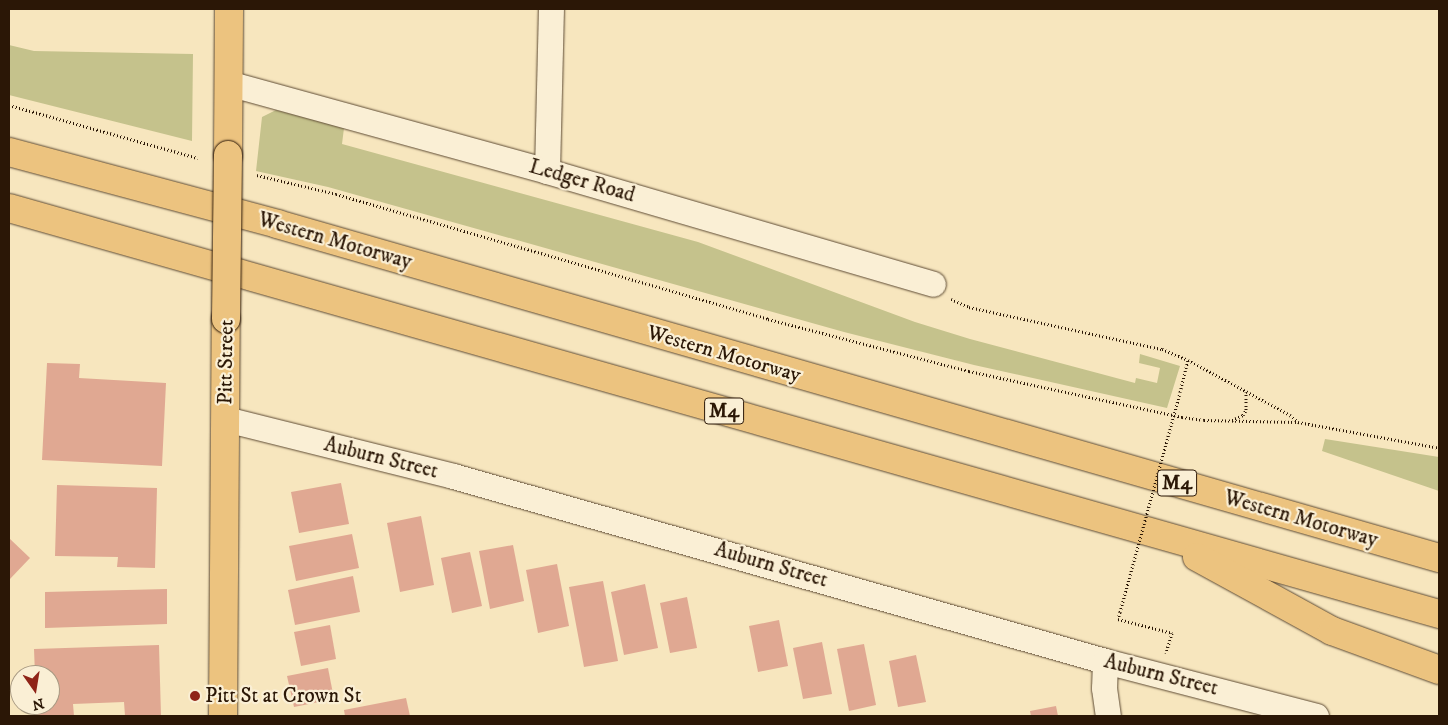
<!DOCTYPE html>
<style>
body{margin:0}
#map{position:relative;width:1448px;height:725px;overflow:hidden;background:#f7e6be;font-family:"IM FELL DW Pica",serif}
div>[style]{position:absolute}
.green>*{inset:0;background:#c5c28c}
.building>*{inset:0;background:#e0a892}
.path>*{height:3px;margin-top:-1.5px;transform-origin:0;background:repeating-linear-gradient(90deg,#2b1706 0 1px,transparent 0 3.5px)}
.roads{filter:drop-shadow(0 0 1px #5e4b34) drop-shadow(0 0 1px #5e4b34)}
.minor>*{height:25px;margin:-12.5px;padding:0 12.5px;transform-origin:12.5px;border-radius:12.5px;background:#faefd5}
.major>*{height:28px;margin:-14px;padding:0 14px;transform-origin:14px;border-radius:14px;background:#ecc37f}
.highway>*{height:28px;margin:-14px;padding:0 14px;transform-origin:14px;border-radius:14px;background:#ecc37f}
.path-bridge>*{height:3px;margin-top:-1.5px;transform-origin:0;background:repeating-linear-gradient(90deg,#2b1706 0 1px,transparent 0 3.5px)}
.bridges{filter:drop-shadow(0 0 1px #2b1706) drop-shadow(0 0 1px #2b1706)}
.major-bridge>*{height:28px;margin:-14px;padding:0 14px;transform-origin:14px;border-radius:14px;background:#ecc37f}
.dots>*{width:14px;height:14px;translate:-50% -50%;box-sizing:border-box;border:2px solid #faefd5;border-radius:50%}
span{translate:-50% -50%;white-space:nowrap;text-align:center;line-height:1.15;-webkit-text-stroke:4.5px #faefd5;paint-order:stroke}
.shield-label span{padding:1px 4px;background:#faefd5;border:1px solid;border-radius:4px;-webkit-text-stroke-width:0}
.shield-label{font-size:20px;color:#2b1706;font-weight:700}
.street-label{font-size:21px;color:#2b1706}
.poi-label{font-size:21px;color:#2b1706}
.left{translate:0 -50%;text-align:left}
.frame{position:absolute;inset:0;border:10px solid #2b1706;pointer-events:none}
.north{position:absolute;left:10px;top:665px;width:50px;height:50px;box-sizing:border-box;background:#faefd5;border:1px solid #a79982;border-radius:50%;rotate:167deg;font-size:14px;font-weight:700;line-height:20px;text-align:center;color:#2b1706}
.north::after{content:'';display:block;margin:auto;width:18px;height:22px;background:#8f2418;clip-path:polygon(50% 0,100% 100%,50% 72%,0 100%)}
</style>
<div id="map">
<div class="green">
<div style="clip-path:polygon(9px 45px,34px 51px,193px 54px,192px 141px,9px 95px)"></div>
<div style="clip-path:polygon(276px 110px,344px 128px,342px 144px,698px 242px,915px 322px,970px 339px,1135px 383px,1136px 378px,1157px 383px,1160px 368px,1139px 363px,1140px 354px,1180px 366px,1167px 408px,974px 365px,844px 332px,328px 187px,256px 171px,262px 117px)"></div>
<div style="clip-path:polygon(1325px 439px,1439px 457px,1439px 491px,1322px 451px)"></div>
</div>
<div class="building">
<div style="clip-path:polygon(47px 363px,80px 364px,79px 378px,166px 383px,162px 466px,42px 460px)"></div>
<div style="clip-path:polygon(341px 483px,349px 524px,299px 533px,291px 492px)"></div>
<div style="clip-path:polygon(57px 485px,157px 488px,155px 568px,117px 567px,118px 557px,55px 556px)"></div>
<div style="clip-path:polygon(421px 516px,434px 585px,400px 592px,387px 523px)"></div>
<div style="clip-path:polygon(352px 534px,359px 568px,296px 581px,289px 546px)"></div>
<div style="clip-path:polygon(9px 538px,30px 558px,9px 580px)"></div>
<div style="clip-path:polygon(513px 545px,524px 601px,490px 609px,479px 551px)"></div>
<div style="clip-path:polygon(470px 552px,482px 606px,452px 613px,441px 558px)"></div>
<div style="clip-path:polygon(557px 564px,569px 626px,538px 633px,526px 570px)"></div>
<div style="clip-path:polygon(353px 576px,360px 612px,295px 625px,288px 590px)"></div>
<div style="clip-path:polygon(603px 581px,618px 661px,584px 667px,569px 587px)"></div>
<div style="clip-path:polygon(645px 584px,658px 648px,624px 655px,611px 592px)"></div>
<div style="clip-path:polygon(167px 589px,167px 624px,45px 628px,45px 592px)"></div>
<div style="clip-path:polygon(687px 597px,697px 648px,670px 653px,660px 603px)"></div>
<div style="clip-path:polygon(779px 620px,788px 666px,758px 672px,749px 626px)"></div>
<div style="clip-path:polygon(330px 625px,336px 659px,301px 666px,294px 632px)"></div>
<div style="clip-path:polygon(822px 642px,832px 694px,803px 699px,793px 648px)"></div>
<div style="clip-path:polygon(864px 644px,876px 705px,849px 711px,837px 649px)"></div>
<div style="clip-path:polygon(159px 645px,161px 716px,125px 716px,124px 702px,73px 704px,74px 716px,36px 716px,36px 705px,50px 705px,50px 675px,35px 675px,34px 649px)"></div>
<div style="clip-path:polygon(916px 655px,926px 702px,898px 707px,889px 661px)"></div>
<div style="clip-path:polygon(328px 668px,334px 699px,294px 707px,287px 676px)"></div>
<div style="clip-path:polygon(406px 698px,410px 716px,345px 716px,344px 710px)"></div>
<div style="clip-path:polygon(1056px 706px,1058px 716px,1031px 716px,1030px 711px)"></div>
</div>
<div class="path">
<div style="left:9px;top:105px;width:196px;rotate:15.7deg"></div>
<div style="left:257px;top:175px;width:81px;rotate:13.5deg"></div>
<div style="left:336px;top:194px;width:450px;rotate:16.1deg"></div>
<div style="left:768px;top:319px;width:208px;rotate:14.5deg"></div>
<div style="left:969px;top:371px;width:218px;rotate:12.2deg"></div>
<div style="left:1182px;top:417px;width:22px;rotate:8deg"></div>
<div style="left:1204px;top:420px;width:94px;rotate:1.2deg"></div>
<div style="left:1298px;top:422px;width:143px;rotate:10.4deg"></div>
<div style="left:951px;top:299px;width:20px;rotate:24deg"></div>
<div style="left:969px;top:307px;width:198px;rotate:12.3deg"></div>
<div style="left:1162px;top:349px;width:28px;rotate:23deg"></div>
<div style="left:1188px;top:360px;width:116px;rotate:28.3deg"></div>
<div style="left:1290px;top:415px;width:11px;rotate:41deg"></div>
<div style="left:1180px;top:392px;width:33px;rotate:-76deg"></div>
<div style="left:1232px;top:420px;width:12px;rotate:-24deg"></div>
<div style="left:1243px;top:415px;width:6px;rotate:-59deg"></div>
<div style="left:1246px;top:410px;width:18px;rotate:-90deg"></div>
<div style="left:1120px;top:612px;width:7px;rotate:106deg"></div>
<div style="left:1118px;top:619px;width:56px;rotate:14.5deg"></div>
<div style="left:1172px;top:633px;width:21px;rotate:107deg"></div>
</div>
<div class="roads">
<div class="minor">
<div style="left:228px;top:83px;width:331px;rotate:15.4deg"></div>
<div style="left:547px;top:171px;width:402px;rotate:16.3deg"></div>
<div style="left:547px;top:171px;width:162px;rotate:-88.6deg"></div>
<div style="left:225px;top:419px;width:235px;rotate:14deg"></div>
<div style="left:453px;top:476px;width:678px;rotate:15.84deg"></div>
<div style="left:1105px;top:661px;width:218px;rotate:14.6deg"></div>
<div style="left:1105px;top:661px;width:27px;rotate:92deg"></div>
<div style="left:1104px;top:688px;width:28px;rotate:82deg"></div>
</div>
<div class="major">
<div style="left:228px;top:155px;width:146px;rotate:-89.6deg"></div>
<div style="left:223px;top:716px;width:397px;rotate:-89.6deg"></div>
</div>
<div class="highway">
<div style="left:9px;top:152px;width:278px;rotate:15deg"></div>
<div style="left:277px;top:224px;width:1209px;rotate:16.04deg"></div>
<div style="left:9px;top:208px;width:1487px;rotate:15.85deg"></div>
<div style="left:1197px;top:557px;width:154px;rotate:28.7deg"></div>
<div style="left:1332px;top:631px;width:114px;rotate:20deg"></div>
</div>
</div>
<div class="path-bridge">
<div style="left:1120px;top:612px;width:228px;rotate:-74.7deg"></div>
</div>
<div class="bridges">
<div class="major-bridge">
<div style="left:226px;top:319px;width:164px;rotate:-89.3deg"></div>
</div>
</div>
<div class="dots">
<div style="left:195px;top:696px;background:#8f2418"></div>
</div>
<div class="shield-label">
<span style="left:724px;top:411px">M4</span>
<span style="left:1177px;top:483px">M4</span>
</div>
<div class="street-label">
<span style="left:582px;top:181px;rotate:16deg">Ledger Road</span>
<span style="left:335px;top:241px;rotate:16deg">Western Motorway</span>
<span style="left:724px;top:354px;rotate:16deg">Western Motorway</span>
<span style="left:226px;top:362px;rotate:-89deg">Pitt Street</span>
<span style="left:381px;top:458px;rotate:14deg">Auburn Street</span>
<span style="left:1301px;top:519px;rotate:16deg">Western Motorway</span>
<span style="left:771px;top:565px;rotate:16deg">Auburn Street</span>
<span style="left:1161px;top:675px;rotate:14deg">Auburn Street</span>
</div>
<div class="poi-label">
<span class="left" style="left:205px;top:696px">Pitt St at Crown St</span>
</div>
<div class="frame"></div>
<div class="north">N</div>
</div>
